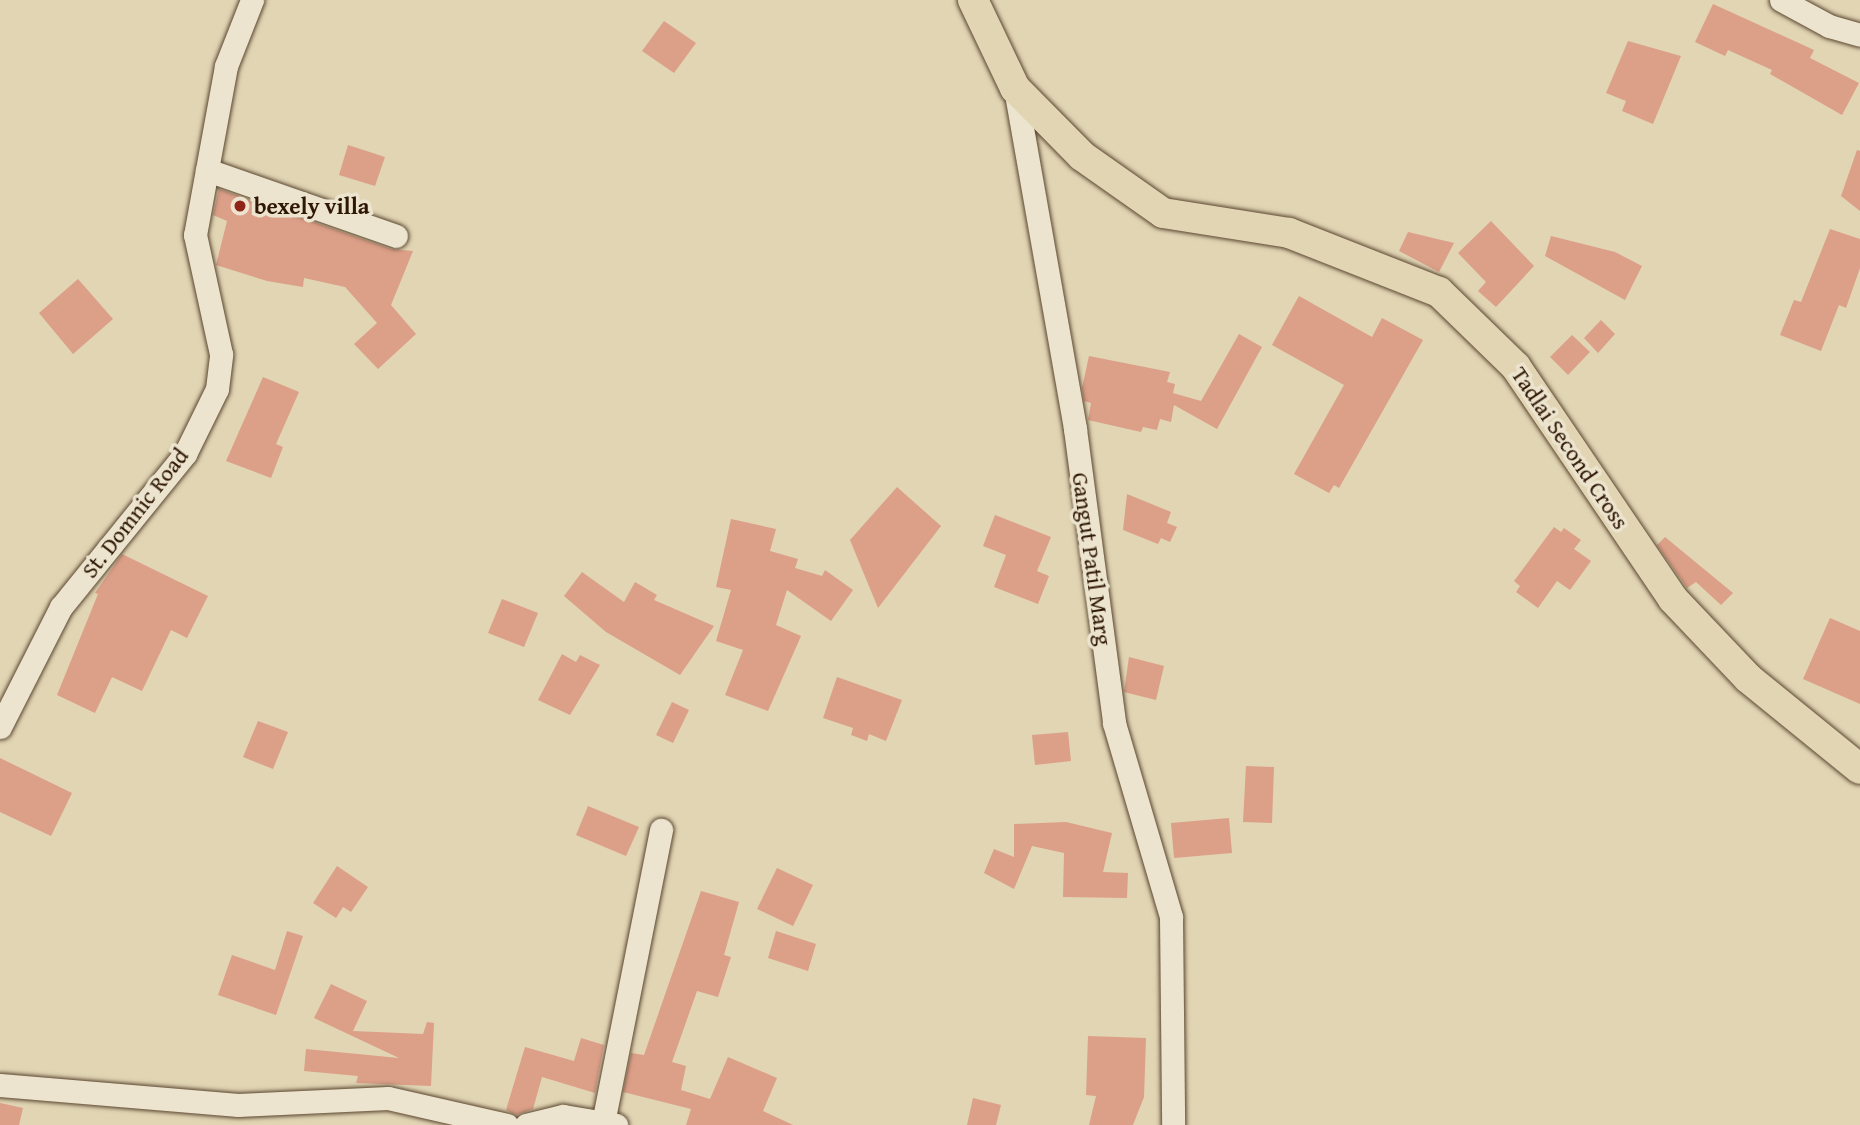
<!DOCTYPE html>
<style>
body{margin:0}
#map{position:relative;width:1860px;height:1125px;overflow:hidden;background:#e1d5b4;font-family:"Gentium Book Plus",serif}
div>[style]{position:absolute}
.building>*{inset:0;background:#dc9f88}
.roads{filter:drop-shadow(0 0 2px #5b4630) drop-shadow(0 0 2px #5b4630)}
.minor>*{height:23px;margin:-11.5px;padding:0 11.5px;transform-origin:11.5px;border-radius:11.5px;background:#ece4ce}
.major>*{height:30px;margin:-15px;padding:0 15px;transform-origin:15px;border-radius:15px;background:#e1d5b4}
.dots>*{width:19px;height:19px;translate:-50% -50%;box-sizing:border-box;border:4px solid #ece4ce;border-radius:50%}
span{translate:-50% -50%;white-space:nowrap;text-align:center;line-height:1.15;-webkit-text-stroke:7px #ece4ce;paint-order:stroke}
.poi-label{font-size:23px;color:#2e1704;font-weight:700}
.left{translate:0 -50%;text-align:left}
.street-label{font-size:23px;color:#2e1704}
</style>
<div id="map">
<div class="building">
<div style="clip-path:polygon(1713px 4px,1814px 50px,1810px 58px,1859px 83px,1842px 115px,1770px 74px,1772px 70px,1728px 50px,1725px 56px,1695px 42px)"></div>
<div style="clip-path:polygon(664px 21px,696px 43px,674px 73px,642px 51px)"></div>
<div style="clip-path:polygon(1628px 41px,1681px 56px,1653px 124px,1622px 111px,1626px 101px,1606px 93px)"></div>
<div style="clip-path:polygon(348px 145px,385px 157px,375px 186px,339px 175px)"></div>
<div style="clip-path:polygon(1857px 150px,1860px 151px,1860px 211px,1841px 196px)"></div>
<div style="clip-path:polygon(219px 189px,391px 249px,413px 251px,391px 305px,416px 334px,378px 369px,354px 344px,377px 323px,345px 287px,304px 278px,303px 287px,267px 281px,216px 265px,227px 221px,213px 215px)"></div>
<div style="clip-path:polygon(1491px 221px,1534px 266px,1496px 307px,1478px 291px,1486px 282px,1458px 253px)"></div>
<div style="clip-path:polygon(1830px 229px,1860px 239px,1860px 268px,1846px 308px,1839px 305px,1821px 351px,1780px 335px,1794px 300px,1801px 302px)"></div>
<div style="clip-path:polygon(1408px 232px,1454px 243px,1439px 272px,1399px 251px)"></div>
<div style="clip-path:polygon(1551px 236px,1615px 252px,1642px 266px,1625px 300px,1545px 256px)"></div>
<div style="clip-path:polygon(78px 279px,113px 319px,73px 354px,39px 313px)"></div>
<div style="clip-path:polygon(1299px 296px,1372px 337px,1382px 318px,1423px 340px,1339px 488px,1334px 485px,1329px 493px,1294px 474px,1344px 385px,1272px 345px)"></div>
<div style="clip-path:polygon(1601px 320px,1615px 334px,1598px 353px,1584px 338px)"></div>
<div style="clip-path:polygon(1239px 334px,1262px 347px,1217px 429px,1174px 405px,1171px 422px,1160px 419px,1157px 430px,1143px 427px,1141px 432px,1088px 420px,1091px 403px,1084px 401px,1082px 388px,1089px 356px,1170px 372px,1167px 382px,1175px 384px,1173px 393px,1201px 401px)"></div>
<div style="clip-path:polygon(1572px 335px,1590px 352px,1568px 375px,1550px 357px)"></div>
<div style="clip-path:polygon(263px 377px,299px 392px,276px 444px,283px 447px,271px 478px,226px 461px)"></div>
<div style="clip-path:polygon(897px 487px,941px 526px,878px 608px,850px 540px)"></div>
<div style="clip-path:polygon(1127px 494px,1171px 512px,1167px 523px,1177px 527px,1170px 542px,1161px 538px,1158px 544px,1123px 530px)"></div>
<div style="clip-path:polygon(995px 515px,1051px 537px,1037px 571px,1049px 576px,1038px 604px,994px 587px,1006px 555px,983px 546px)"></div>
<div style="clip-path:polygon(731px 519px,776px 529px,770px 551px,798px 559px,795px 568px,822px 576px,825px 570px,853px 590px,831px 621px,787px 590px,776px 625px,801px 636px,768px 711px,725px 695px,743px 650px,716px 641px,731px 590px,716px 587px)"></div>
<div style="clip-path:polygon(1554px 527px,1561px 532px,1564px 528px,1581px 540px,1574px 549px,1591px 561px,1570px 590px,1557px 581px,1538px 608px,1516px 592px,1520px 586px,1514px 581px)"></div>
<div style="clip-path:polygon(1665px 537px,1733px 593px,1721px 605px,1696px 582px,1687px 588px,1657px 545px)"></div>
<div style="clip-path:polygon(122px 554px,208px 596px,187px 638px,171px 630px,142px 691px,112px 677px,95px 713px,57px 695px,98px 594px,95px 593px)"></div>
<div style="clip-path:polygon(582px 572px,624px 602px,635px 582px,657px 595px,654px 600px,714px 626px,680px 675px,606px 632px,564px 596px)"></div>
<div style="clip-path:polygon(502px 599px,538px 613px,524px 647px,488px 633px)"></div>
<div style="clip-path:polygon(1830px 618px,1860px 631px,1860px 704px,1803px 679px)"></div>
<div style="clip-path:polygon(562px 654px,576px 662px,580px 655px,600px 665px,570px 715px,538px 700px)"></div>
<div style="clip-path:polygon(1129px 657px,1164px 666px,1156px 700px,1124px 692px)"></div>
<div style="clip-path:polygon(837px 677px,902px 700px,886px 741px,869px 734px,867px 741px,851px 735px,853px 728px,823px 718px)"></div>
<div style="clip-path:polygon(672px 702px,689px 710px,673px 743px,656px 735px)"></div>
<div style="clip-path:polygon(258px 721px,288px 732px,273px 769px,243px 757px)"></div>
<div style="clip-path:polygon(1068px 732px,1071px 761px,1035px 765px,1032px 735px)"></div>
<div style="clip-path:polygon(0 758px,72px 793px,51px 836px,0 812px)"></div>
<div style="clip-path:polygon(1246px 766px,1274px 767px,1272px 823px,1243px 822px)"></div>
<div style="clip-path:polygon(588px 806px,639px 827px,626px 856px,576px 835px)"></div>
<div style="clip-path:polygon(1229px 818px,1232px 853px,1174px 858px,1171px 823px)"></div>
<div style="clip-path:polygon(1066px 822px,1112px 833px,1103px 872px,1128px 873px,1127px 898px,1063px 897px,1064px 853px,1032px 846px,1014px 889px,984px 873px,994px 849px,1014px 857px,1014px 824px)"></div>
<div style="clip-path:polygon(337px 866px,368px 887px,351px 912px,343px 907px,336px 918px,313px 903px)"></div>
<div style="clip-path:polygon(777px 868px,813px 885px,793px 926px,757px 909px)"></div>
<div style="clip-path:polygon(701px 891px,739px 902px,724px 955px,731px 957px,718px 997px,697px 991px,672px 1062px,686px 1066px,681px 1090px,710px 1099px,728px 1057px,777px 1078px,763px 1111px,793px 1125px,686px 1125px,691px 1109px,623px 1092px,631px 1053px,644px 1055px)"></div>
<div style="clip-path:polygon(287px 931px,303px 936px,276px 1015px,218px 995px,232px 955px,275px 970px)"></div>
<div style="clip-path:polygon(776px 931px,816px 944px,808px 971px,768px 958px)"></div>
<div style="clip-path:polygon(331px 984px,367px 1001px,353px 1031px,423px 1034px,427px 1022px,434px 1023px,431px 1086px,356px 1083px,358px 1076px,304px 1071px,306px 1049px,399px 1058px,314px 1018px)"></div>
<div style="clip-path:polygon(1088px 1036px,1146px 1038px,1144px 1097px,1133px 1125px,1089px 1125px,1096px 1096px,1086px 1095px)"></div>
<div style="clip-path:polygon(581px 1038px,604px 1045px,595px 1093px,542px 1077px,533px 1109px,516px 1115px,506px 1110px,525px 1047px,574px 1061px)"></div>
<div style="clip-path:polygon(973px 1098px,1001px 1105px,996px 1125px,967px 1125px)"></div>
<div style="clip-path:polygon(0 1103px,23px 1108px,19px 1125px,0 1125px)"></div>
</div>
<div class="roads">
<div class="minor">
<div style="left:1781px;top:0;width:55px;rotate:28.4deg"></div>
<div style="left:1829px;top:26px;width:32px;rotate:16deg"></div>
<div style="left:1015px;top:88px;width:346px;rotate:80deg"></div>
<div style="left:1075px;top:429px;width:297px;rotate:82.4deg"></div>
<div style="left:1114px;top:723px;width:202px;rotate:73.6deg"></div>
<div style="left:1171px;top:917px;width:208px;rotate:89.4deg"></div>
<div style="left:207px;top:170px;width:200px;rotate:19.2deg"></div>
<div style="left:0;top:727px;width:135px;rotate:-63.1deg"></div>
<div style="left:61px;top:607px;width:197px;rotate:-51deg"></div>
<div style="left:185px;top:454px;width:72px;rotate:-63.8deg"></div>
<div style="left:217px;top:389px;width:35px;rotate:-83deg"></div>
<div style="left:221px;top:354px;width:122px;rotate:-102.3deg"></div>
<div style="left:195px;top:235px;width:172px;rotate:-79.6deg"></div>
<div style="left:226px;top:66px;width:71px;rotate:-68.5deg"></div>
<div style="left:0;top:1085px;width:239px;rotate:4.8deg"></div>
<div style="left:238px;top:1105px;width:150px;rotate:-2.7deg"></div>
<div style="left:388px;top:1098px;width:122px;rotate:12.8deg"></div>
<div style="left:603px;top:1123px;width:299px;rotate:-78.8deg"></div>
<div style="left:526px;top:1125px;width:38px;rotate:-14deg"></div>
<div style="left:563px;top:1116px;width:54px;rotate:9.6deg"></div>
</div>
<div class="major">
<div style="left:973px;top:0;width:98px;rotate:64.5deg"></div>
<div style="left:1015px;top:88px;width:95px;rotate:45.4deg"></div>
<div style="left:1082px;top:156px;width:99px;rotate:35.1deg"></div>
<div style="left:1163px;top:213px;width:128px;rotate:9deg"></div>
<div style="left:1289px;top:233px;width:161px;rotate:21.5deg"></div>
<div style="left:1439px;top:292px;width:107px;rotate:44.2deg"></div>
<div style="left:1516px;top:367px;width:280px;rotate:55.9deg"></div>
<div style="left:1673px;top:599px;width:109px;rotate:46.5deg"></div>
<div style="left:1748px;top:678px;width:144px;rotate:39.1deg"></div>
</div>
</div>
<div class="dots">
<div style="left:240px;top:206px;background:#8f2418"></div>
</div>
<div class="poi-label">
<span class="left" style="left:254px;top:206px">bexely villa</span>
</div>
<div class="street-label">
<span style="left:1570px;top:448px;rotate:56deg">Tadlai Second Cross</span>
<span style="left:135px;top:513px;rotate:-52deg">St. Domnic Road</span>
<span style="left:1092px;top:559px;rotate:82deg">Gangut Patil Marg</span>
</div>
</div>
